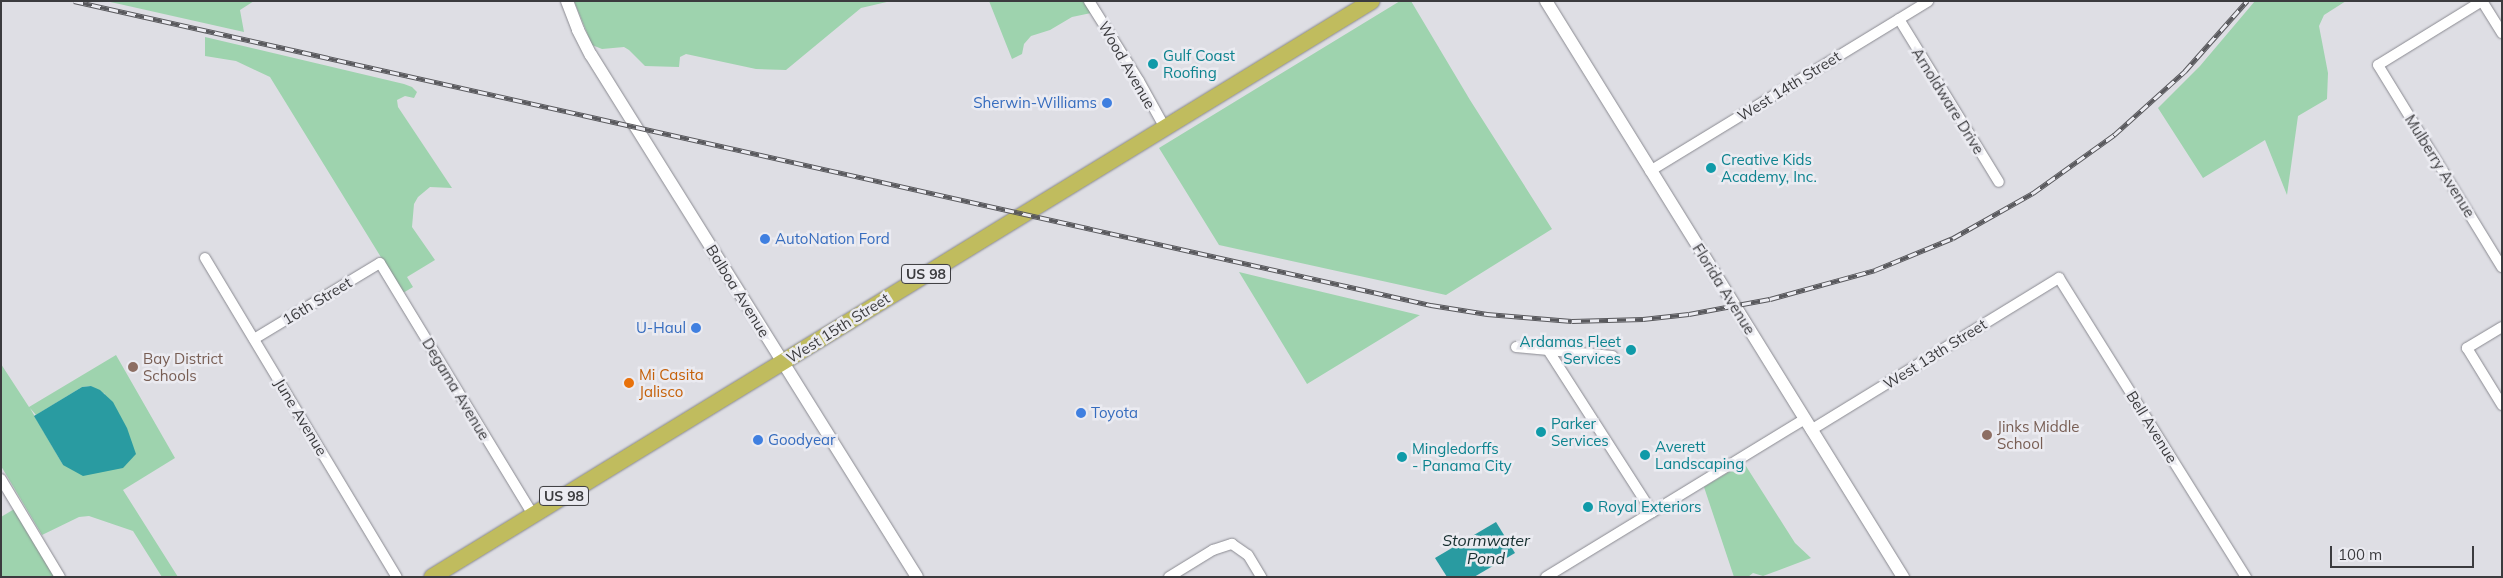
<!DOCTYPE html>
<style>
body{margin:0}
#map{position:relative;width:2503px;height:578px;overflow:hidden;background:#dedee4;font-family:Mulish,sans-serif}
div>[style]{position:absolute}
.green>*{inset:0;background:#9ed3ae}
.water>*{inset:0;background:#299ba1}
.roads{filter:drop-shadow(0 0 1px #8a8a91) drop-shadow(0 0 1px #8a8a91)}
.minor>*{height:10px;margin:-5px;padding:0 5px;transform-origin:5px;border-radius:5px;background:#fff}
.tertiary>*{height:12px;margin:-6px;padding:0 6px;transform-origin:6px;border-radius:6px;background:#fff}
.trunk>*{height:16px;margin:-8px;padding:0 8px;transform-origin:8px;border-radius:8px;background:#c0bc5e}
.rail>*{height:5px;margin-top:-2.5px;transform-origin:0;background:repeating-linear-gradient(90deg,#ebebf1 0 9px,#59595d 0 18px);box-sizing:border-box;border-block:1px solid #59595d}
.dots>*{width:14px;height:14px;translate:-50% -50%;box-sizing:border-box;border:2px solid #ebebf1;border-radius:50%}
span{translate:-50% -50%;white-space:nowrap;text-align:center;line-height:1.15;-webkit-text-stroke:5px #ebebf1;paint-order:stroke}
.shield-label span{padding:1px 4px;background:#ebebf1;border:1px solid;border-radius:4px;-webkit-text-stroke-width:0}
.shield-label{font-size:14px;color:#3b3b3e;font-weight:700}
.culture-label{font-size:15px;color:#0d838f}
.left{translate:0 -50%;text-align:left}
.right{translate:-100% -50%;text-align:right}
.street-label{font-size:15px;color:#3b3b3e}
.shop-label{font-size:15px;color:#366cbe}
.education-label{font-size:15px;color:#785e54}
.food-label{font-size:15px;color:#c56008}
.water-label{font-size:16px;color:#172f30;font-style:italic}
.frame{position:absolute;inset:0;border:2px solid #3b3b3e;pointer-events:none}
.scale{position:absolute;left:2330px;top:546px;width:144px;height:22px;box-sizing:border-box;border:2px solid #3b3b3e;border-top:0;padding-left:6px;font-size:15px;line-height:18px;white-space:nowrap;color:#3b3b3e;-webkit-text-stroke:4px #ebebf1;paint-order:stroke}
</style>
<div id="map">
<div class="green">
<div style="clip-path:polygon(106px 1px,254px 1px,240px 10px,244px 32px)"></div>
<div style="clip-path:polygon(574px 1px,891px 1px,861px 8px,786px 70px,756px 69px,686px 54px,680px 57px,679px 67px,645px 66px,629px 50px,624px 47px,602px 49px,592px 45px)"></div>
<div style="clip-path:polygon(989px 1px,1083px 1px,1091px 13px,1072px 17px,1050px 30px,1031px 36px,1024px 44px,1022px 54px,1012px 59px)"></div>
<div style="clip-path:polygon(1400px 1px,1411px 1px,1470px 100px,1552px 229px,1446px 295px,1219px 245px,1159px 148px)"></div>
<div style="clip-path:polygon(2255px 1px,2346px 1px,2324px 15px,2319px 26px,2328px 73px,2327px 99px,2298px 116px,2287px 195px,2265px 140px,2203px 178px,2158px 108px,2200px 66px)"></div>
<div style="clip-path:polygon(205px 37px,404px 84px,412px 87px,417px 92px,414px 98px,405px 96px,397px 100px,398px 107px,452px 188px,430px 187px,418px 197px,414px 204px,412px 227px,435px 260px,407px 277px,413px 287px,403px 293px,270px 77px,236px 61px,205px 56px)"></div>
<div style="clip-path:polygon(1239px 272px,1419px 315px,1420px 315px,1307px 384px)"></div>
<div style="clip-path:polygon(evenodd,116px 355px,175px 458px,123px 490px,178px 577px,162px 577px,133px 531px,89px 516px,79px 517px,42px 535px,1px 466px,1px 364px,29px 407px,116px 355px,91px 386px,105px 394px,63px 465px,30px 408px,36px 415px,82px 387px,91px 386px)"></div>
<div style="clip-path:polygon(1744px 463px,1795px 543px,1811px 558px,1763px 576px,1753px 573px,1748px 577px,1734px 577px,1704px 487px)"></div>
<div style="clip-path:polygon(16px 508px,57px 577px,1px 577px,1px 517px)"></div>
</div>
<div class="water">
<div style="clip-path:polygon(91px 386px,100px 390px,113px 402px,127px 428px,136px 454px,123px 468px,83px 476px,63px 465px,34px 416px,82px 387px)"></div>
<div style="clip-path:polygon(1496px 522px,1515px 553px,1474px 577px,1447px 577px,1435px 558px)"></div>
</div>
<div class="roads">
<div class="minor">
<div style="left:1089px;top:1px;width:94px;rotate:58deg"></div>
<div style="left:1139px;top:81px;width:54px;rotate:61deg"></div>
<div style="left:2482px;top:1px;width:122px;rotate:148.4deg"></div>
<div style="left:2378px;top:65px;width:237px;rotate:58.5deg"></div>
<div style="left:2482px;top:1px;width:38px;rotate:58deg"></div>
<div style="left:1899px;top:19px;width:191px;rotate:58.5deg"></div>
<div style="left:1650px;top:171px;width:326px;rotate:-31.4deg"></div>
<div style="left:205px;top:258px;width:372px;rotate:59deg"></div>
<div style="left:2502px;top:327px;width:41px;rotate:149deg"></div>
<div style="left:2467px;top:348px;width:67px;rotate:58.4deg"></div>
<div style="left:254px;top:339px;width:147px;rotate:-31.1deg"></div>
<div style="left:380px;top:263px;width:295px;rotate:58.7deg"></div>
<div style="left:1516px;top:347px;width:97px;rotate:5.3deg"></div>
<div style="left:1548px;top:350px;width:193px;rotate:57.3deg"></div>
<div style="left:1811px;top:430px;width:291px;rotate:-31.5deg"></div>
<div style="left:2059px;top:278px;width:353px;rotate:58deg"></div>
<div style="left:1px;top:479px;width:114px;rotate:59deg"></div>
<div style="left:1169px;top:577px;width:52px;rotate:-31.5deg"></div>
<div style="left:1213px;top:550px;width:20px;rotate:-18deg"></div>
<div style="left:1232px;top:544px;width:19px;rotate:35deg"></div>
<div style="left:1248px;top:555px;width:26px;rotate:59deg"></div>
<div style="left:1546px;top:577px;width:303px;rotate:-31.4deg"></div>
</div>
<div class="tertiary">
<div style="left:567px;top:1px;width:31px;rotate:69deg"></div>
<div style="left:578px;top:30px;width:28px;rotate:63deg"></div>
<div style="left:591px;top:55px;width:615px;rotate:58.01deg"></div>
<div style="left:1546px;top:1px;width:678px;rotate:58.21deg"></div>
</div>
<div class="trunk">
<div style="left:432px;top:577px;width:1102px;rotate:-31.5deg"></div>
</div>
</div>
<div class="rail">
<div style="left:74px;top:1px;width:1391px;rotate:12.63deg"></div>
<div style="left:1431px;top:305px;width:57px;rotate:9.1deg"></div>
<div style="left:1487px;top:314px;width:85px;rotate:4.7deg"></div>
<div style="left:1572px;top:321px;width:71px;rotate:-1.6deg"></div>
<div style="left:1643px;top:319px;width:46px;rotate:-6.2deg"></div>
<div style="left:1689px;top:314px;width:82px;rotate:-10.5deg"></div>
<div style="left:1770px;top:299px;width:109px;rotate:-15.4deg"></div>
<div style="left:1875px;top:270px;width:84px;rotate:-22.3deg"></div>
<div style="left:1953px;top:238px;width:92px;rotate:-29.4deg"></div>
<div style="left:2033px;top:193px;width:100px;rotate:-35.6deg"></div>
<div style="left:2114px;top:135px;width:96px;rotate:-42deg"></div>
<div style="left:2185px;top:71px;width:94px;rotate:-48.5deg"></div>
</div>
<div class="dots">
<div style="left:1153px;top:64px;background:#0f9aa8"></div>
<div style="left:1107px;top:103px;background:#3f7fe0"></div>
<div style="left:1711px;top:168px;background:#0f9aa8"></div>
<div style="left:765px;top:239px;background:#3f7fe0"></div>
<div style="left:696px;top:328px;background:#3f7fe0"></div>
<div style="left:1631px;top:350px;background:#0f9aa8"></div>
<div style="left:133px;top:367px;background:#8d6e63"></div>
<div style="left:629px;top:383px;background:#e8710a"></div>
<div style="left:1081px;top:413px;background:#3f7fe0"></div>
<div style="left:1541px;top:432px;background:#0f9aa8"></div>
<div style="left:1987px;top:435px;background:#8d6e63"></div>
<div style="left:758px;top:440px;background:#3f7fe0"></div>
<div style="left:1645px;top:455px;background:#0f9aa8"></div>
<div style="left:1402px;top:457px;background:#0f9aa8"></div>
<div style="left:1588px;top:507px;background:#0f9aa8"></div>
</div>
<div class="shield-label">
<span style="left:926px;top:274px">US 98</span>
<span style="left:564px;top:496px">US 98</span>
</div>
<div class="culture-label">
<span class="left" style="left:1163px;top:64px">Gulf Coast<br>Roofing</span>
<span class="left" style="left:1721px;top:168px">Creative Kids<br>Academy, Inc.</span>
<span class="right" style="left:1621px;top:350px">Ardamas Fleet<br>Services</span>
<span class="left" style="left:1551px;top:432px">Parker<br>Services</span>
<span class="left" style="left:1655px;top:455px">Averett<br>Landscaping</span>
<span class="left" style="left:1412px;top:457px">Mingledorffs<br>- Panama City</span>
<span class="left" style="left:1598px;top:507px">Royal Exteriors</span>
</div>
<div class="street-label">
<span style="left:1127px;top:65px;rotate:60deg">Wood Avenue</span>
<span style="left:1789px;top:86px;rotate:-32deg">West 14th Street</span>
<span style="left:1948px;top:101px;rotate:58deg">Arnoldware Drive</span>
<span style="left:2440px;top:166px;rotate:58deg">Mulberry Avenue</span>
<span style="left:1724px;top:289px;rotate:58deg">Florida Avenue</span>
<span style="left:738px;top:291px;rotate:58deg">Balboa Avenue</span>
<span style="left:317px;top:301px;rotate:-31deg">16th Street</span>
<span style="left:838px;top:328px;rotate:-32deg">West 15th Street</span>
<span style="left:1935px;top:354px;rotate:-32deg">West 13th Street</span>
<span style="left:456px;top:389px;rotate:59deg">Degama Avenue</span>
<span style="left:301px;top:417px;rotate:59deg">June Avenue</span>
<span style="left:2152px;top:427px;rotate:58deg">Bell Avenue</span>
</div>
<div class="shop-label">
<span class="right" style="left:1097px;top:103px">Sherwin-Williams</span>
<span class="left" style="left:775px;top:239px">AutoNation Ford</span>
<span class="right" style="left:686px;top:328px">U-Haul</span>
<span class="left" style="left:1091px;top:413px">Toyota</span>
<span class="left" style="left:768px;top:440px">Goodyear</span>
</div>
<div class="education-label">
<span class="left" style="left:143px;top:367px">Bay District<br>Schools</span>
<span class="left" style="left:1997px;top:435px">Jinks Middle<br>School</span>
</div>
<div class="food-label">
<span class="left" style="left:639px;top:383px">Mi Casita<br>Jalisco</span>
</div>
<div class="water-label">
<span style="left:1486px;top:549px">Stormwater<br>Pond</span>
</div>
<div class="frame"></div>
<div class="scale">100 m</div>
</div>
